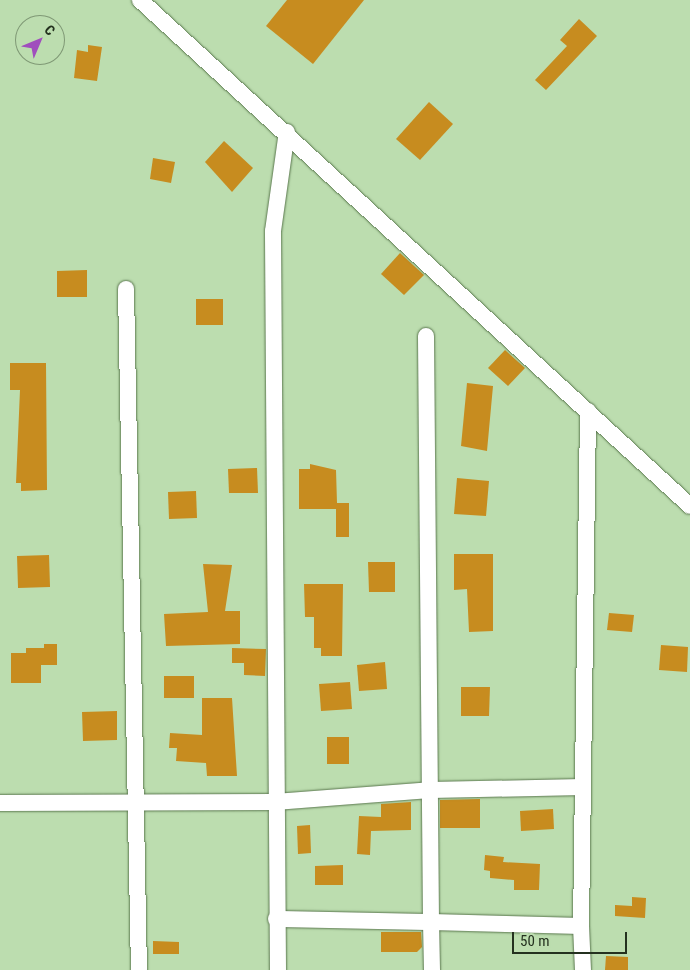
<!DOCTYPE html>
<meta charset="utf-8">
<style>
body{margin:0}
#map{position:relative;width:690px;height:970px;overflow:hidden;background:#bcddaf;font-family:"Roboto Condensed",sans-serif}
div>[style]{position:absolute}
.building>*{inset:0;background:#c78c1f}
.roads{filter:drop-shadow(0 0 1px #5a774e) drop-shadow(0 0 1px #5a774e)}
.minor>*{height:16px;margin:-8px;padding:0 8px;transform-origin:8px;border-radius:8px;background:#fff}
span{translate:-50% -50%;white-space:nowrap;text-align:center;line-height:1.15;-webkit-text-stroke:4px #bcddaf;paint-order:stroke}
.north{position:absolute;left:15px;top:15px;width:50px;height:50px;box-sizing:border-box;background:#bcddaf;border:1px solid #7f9875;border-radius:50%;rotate:45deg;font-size:14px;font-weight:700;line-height:20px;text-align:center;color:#24311f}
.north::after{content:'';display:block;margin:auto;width:18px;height:22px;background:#a04ebd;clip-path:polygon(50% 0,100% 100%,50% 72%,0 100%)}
.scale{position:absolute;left:512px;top:932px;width:115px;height:22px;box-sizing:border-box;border:2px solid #24311f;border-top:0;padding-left:6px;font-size:15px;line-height:18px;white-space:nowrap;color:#24311f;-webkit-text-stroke:4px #bcddaf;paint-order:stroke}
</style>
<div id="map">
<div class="building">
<div style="clip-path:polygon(287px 0,364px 0,313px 64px,266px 26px)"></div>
<div style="clip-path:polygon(579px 19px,597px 36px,546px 90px,535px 80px,567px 46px,560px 40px)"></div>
<div style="clip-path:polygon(88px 45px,102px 47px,97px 81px,74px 78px,77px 50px,88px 52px)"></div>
<div style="clip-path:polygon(429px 102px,453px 124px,420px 160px,396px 139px)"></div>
<div style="clip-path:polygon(224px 141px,253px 168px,232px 192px,205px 162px)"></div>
<div style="clip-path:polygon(153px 158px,175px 162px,171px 183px,150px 179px)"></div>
<div style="clip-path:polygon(400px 253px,424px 275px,404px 295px,381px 274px)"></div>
<div style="clip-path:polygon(87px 270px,87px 297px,57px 297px,57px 271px)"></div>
<div style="clip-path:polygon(196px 299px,223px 299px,223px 325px,196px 325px)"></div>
<div style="clip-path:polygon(505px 350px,525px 368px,508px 386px,488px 368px)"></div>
<div style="clip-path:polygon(10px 363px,46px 363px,47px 490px,21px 491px,21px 483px,16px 483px,20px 390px,10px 390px)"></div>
<div style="clip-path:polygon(467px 383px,493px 386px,487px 451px,461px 446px)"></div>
<div style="clip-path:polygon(310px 464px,336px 470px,337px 503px,349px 503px,349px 537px,336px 537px,336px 509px,299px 509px,299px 469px,310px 469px)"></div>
<div style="clip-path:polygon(257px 468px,258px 493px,229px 493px,228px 469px)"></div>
<div style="clip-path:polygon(457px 478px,489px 481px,486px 516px,454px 514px)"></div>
<div style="clip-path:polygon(196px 491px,197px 518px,169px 519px,168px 492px)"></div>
<div style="clip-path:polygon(454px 554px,493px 554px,493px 631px,469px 632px,467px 589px,454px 590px)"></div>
<div style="clip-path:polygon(49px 555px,50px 587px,18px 588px,17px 556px)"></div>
<div style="clip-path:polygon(368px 562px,395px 562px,395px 592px,369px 592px)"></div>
<div style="clip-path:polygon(203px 564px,232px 565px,225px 611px,240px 611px,240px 644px,166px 646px,164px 614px,208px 612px)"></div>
<div style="clip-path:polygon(304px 584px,343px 584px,342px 656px,321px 656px,321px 648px,314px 648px,314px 617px,305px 617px)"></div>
<div style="clip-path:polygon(609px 613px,634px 615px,632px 632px,607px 630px)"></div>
<div style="clip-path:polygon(44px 644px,57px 644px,57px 665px,41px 665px,41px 683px,11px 683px,11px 653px,26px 653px,26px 648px,44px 648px)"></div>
<div style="clip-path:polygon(661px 645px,688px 647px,687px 672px,659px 670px)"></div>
<div style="clip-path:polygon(232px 648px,266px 649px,265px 676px,244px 675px,244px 663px,232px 663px)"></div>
<div style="clip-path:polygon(385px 662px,387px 689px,359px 691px,357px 665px)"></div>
<div style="clip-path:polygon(164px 676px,194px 676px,194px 698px,164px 698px)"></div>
<div style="clip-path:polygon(350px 682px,352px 709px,321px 711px,319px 684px)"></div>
<div style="clip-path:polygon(461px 687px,490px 687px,489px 716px,461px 716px)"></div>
<div style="clip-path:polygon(202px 698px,232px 698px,237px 776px,207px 776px,206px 763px,176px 761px,177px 748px,169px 748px,170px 733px,202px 735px)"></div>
<div style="clip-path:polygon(117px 711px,117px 740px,83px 741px,82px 712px)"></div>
<div style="clip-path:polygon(327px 737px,349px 737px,349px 764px,327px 764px)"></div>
<div style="clip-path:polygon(480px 799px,480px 828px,440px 828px,440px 800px)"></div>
<div style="clip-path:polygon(411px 802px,411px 830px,371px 831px,370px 855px,357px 854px,359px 816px,381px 817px,381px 804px)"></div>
<div style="clip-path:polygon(553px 809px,554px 829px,521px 831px,520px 811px)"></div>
<div style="clip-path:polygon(310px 825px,311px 853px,298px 854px,297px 826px)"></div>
<div style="clip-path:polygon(485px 855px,504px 857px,503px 862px,540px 864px,539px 890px,514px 890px,514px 880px,490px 878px,490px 871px,484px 870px)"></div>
<div style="clip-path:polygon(343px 865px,343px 885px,315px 885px,315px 866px)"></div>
<div style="clip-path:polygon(632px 897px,646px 898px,645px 918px,615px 916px,615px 905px,632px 906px)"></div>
<div style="clip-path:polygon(381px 932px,421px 932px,422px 947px,417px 952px,381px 952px)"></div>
<div style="clip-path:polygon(153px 941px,179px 942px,179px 954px,153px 954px)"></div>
<div style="clip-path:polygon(606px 956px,628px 957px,628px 970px,605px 970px)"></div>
</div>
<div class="roads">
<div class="minor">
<div style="left:140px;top:0;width:747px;rotate:42.61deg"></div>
<div style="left:126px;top:289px;width:681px;rotate:88.91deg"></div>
<div style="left:0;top:803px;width:275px;rotate:-0.2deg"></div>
<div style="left:275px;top:802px;width:155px;rotate:-4.4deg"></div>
<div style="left:430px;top:790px;width:153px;rotate:-1.1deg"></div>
<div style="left:276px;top:919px;width:155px;rotate:1.1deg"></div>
<div style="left:431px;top:922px;width:586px;rotate:-90.49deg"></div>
<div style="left:581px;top:926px;width:515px;rotate:-89.22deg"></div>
<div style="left:278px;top:970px;width:739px;rotate:-90.39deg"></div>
<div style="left:273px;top:231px;width:100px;rotate:-82deg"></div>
<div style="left:432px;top:970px;width:48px;rotate:-91.2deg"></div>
<div style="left:431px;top:922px;width:150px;rotate:1.5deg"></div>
<div style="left:581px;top:926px;width:44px;rotate:87.4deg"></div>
</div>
</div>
<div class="north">С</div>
<div class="scale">50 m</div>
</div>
